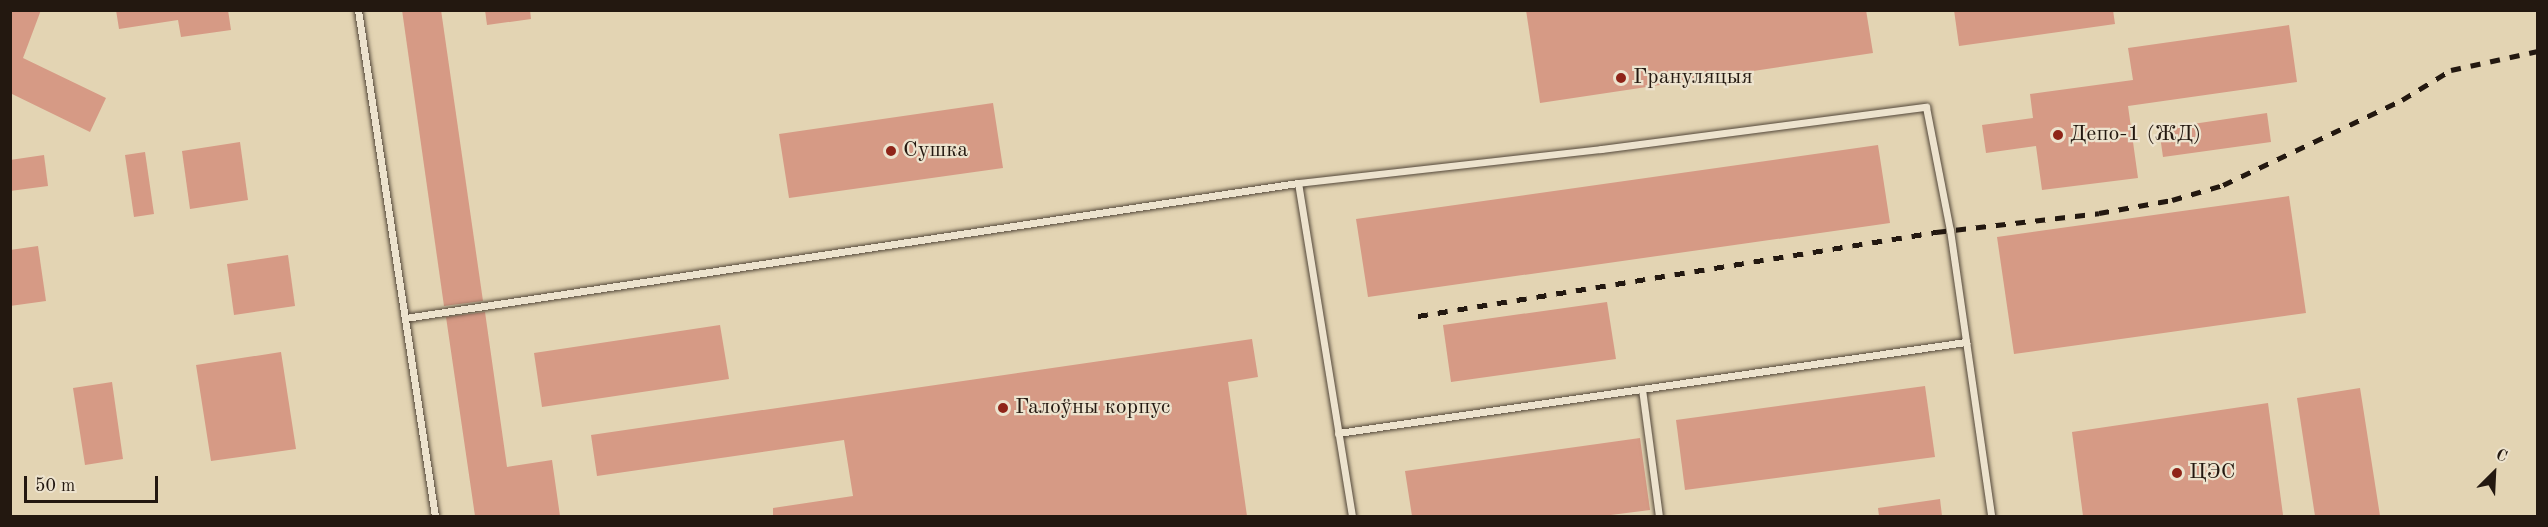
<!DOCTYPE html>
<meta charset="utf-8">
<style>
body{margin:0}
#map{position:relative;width:2548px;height:527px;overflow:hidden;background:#e3d4b3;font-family:"Old Standard TT",serif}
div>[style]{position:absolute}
.building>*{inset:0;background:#d69a85}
.roads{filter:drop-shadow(0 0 2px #534739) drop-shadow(0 0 2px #534739)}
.lane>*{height:7px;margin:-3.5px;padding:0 3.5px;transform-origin:3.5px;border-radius:3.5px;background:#ede3ce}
.rail>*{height:4.5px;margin-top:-2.25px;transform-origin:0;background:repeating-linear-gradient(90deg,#231810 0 10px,transparent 0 20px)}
.dots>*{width:16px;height:16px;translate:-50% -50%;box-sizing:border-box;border:3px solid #ede3ce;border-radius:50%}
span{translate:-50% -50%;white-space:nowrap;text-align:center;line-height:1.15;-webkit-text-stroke:4.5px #ede3ce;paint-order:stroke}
.poi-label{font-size:22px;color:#231810}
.left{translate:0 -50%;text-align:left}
.frame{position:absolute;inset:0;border:12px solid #231810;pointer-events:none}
.north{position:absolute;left:2464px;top:443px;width:60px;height:60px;-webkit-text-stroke:4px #ede3ce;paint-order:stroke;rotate:24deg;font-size:16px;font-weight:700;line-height:24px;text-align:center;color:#231810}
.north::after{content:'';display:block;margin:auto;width:21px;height:27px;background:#231810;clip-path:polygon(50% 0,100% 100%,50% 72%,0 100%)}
.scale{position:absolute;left:24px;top:476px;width:134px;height:27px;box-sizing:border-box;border:3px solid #231810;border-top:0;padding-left:8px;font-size:18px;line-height:21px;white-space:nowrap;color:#231810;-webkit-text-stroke:4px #ede3ce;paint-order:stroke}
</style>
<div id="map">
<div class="building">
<div style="clip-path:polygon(10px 10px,41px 10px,23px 58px,106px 98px,90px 132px,10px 93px)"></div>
<div style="clip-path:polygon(116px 10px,228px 10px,231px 30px,181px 37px,178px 20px,119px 29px)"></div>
<div style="clip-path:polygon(402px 10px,441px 10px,483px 301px,444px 306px)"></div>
<div style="clip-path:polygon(485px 10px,530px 10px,531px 19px,487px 25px)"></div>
<div style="clip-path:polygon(1526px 10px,1866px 10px,1873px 53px,1540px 103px)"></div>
<div style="clip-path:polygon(1954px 10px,2113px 10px,2115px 24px,1959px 46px)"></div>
<div style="clip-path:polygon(2289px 25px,2297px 82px,2128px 106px,2138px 178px,2042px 190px,2036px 146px,1986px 153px,1982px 125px,2033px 118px,2030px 94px,2133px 80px,2128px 48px)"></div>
<div style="clip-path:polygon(993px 103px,1003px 168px,789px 198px,779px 134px)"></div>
<div style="clip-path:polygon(2267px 113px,2271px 142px,2163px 157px,2159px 129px)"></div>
<div style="clip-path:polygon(240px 142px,248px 200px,190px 209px,182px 151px)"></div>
<div style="clip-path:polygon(1878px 145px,1890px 223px,1368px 297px,1356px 219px)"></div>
<div style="clip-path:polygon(145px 152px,154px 214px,134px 217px,125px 155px)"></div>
<div style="clip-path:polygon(44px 155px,48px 186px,10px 191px,10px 160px)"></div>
<div style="clip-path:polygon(2289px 196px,2306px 313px,2014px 354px,1997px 237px)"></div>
<div style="clip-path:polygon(38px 246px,46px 301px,10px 306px,10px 250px)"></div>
<div style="clip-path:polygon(288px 255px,295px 306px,234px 315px,227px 264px)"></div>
<div style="clip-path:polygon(1607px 302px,1616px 359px,1451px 382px,1443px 325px)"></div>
<div style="clip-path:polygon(485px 312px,507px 467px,552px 460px,560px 516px,475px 516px,446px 317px)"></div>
<div style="clip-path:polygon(720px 325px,729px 379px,542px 407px,534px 353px)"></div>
<div style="clip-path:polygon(1252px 339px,1258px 377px,1228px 382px,1247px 516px,773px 516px,773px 508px,853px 496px,844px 440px,597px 476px,591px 435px)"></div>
<div style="clip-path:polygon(281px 352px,296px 449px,211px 461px,196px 365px)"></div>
<div style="clip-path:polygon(112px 382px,123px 459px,85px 465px,73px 388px)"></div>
<div style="clip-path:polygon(1925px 386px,1935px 457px,1685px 490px,1676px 420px)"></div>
<div style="clip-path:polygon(2360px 388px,2380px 516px,2315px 516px,2297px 398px)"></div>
<div style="clip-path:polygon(2268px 403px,2283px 515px,2083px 516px,2072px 432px)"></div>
<div style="clip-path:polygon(1640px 438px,1650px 510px,1603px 516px,1412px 516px,1405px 471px)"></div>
<div style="clip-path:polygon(1940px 499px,1942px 516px,1879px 516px,1878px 508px)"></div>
</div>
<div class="roads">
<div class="lane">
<div style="left:358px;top:10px;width:512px;rotate:81.35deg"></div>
<div style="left:405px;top:318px;width:903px;rotate:-8.6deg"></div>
<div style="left:1642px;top:389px;width:128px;rotate:82.4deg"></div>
<div style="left:1338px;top:433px;width:635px;rotate:-8.25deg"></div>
<div style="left:1352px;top:516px;width:337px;rotate:-99.2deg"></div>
<div style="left:1298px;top:183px;width:305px;rotate:-6.4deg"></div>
<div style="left:1601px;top:149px;width:328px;rotate:-7.4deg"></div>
<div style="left:1926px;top:107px;width:125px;rotate:79deg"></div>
<div style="left:1950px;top:230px;width:289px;rotate:81.8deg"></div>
</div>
</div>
<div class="rail">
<div style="left:1418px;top:316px;width:525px;rotate:-9.21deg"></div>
<div style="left:1936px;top:232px;width:164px;rotate:-6.6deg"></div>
<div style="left:2099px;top:213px;width:74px;rotate:-10.1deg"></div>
<div style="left:2172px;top:200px;width:53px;rotate:-16.4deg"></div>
<div style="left:2223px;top:185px;width:198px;rotate:-25.4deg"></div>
<div style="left:2402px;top:100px;width:57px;rotate:-31.5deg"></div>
<div style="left:2451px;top:70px;width:89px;rotate:-12.3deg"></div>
</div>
<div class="dots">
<div style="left:1621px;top:78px;background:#8f2418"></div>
<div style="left:2058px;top:135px;background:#8f2418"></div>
<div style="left:891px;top:151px;background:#8f2418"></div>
<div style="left:1003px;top:408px;background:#8f2418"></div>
<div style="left:2177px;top:473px;background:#8f2418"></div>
</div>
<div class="poi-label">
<span class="left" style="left:1633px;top:78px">Грануляцыя</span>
<span class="left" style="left:2070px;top:135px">Депо-1 (ЖД)</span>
<span class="left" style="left:903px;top:151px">Сушка</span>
<span class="left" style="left:1015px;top:408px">Галоўны корпус</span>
<span class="left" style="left:2189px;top:473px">ЦЭС</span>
</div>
<div class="frame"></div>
<div class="north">С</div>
<div class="scale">50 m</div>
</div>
